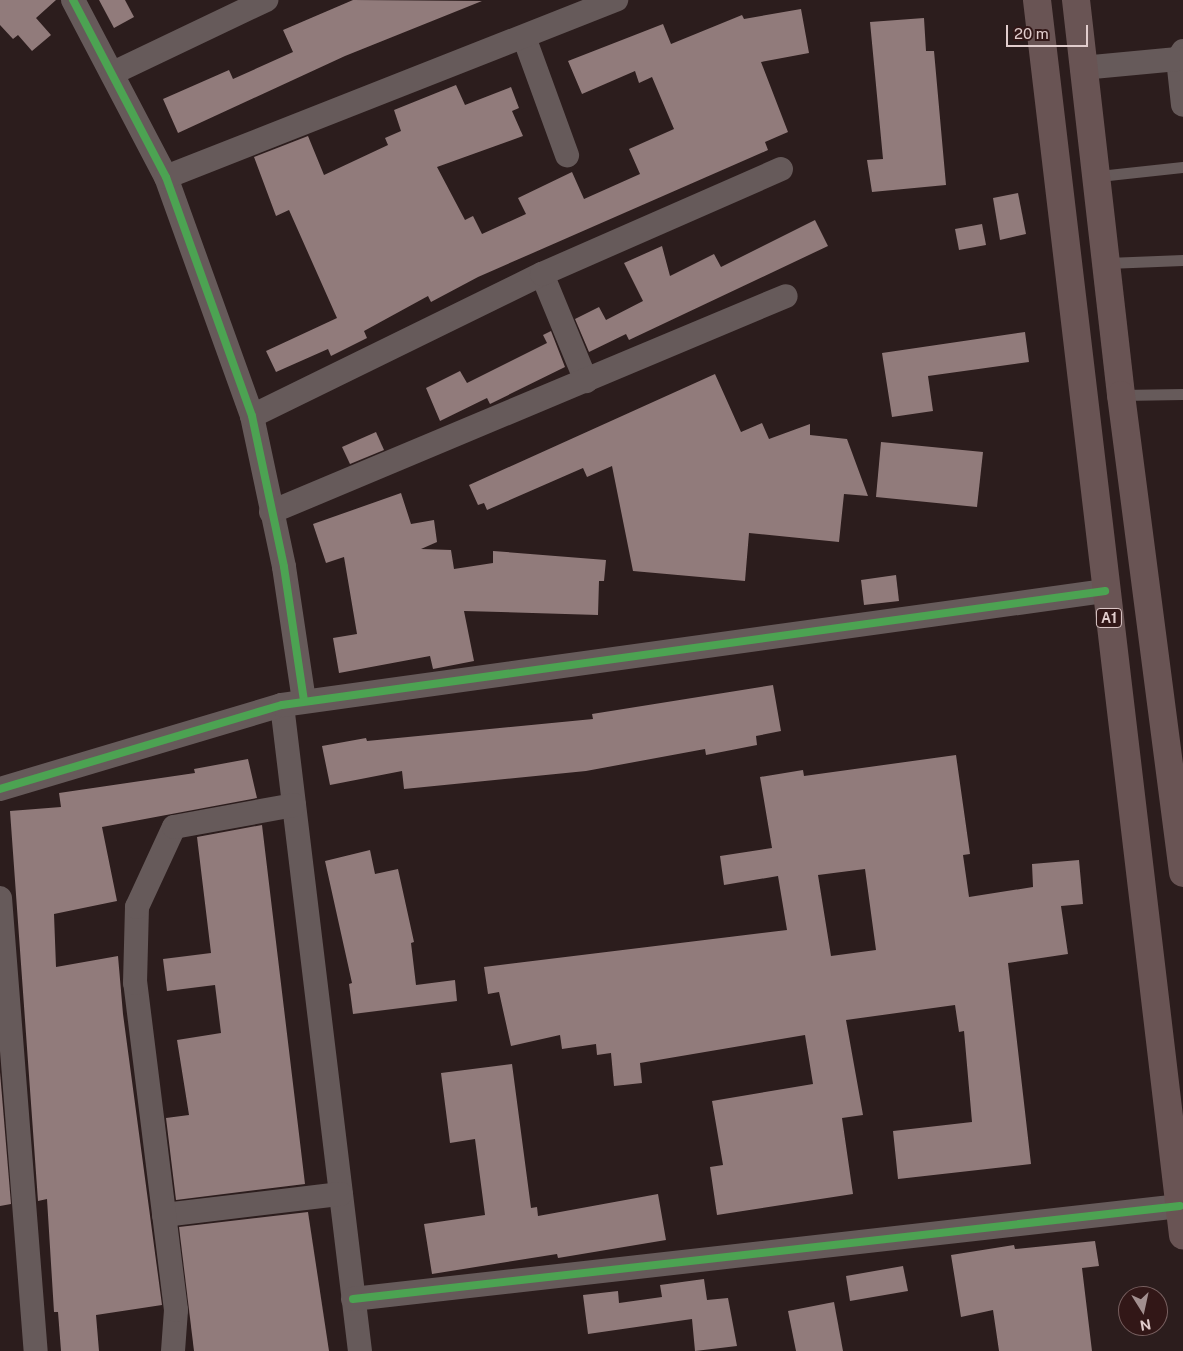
<!DOCTYPE html>
<style>
body{margin:0}
#map{position:relative;width:1183px;height:1351px;overflow:hidden;background:#2c1d1d;font-family:"Public Sans",sans-serif}
div>[style]{position:absolute}
.building>*{inset:0;background:#917b7b}
.lane>*{height:11px;margin:-5.5px;padding:0 5.5px;transform-origin:5.5px;border-radius:5.5px;background:#665a5a}
.street>*{height:24px;margin:-12px;padding:0 12px;transform-origin:12px;border-radius:12px;background:#665a5a}
.highway>*{height:28px;margin:-14px;padding:0 14px;transform-origin:14px;border-radius:14px;background:#695454}
.cycleway>*{height:8px;margin:-4px;padding:0 4px;transform-origin:4px;border-radius:4px;background:#4ca352}
span{translate:-50% -50%;white-space:nowrap;text-align:center;line-height:1.15;-webkit-text-stroke:5px #321717;paint-order:stroke}
.shield-label span{padding:1px 4px;background:#321717;border:1px solid;border-radius:4px;-webkit-text-stroke-width:0}
.shield-label{font-size:14px;color:#e1cdcd;font-weight:700}
.north{position:absolute;left:1118px;top:1286px;width:50px;height:50px;box-sizing:border-box;background:#321717;border:1px solid #786060;border-radius:50%;rotate:170deg;font-size:14px;font-weight:700;line-height:20px;text-align:center;color:#e1cdcd}
.north::after{content:'';display:block;margin:auto;width:18px;height:22px;background:#a28f8f;clip-path:polygon(50% 0,100% 100%,50% 72%,0 100%)}
.scale{position:absolute;left:1006px;top:25px;width:82px;height:22px;box-sizing:border-box;border:2px solid #e1cdcd;border-top:0;padding-left:6px;font-size:15px;line-height:18px;white-space:nowrap;color:#e1cdcd;-webkit-text-stroke:4px #321717;paint-order:stroke}
</style>
<div id="map">
<div class="building">
<div style="clip-path:polygon(0 0,56px 0,36px 18px,51px 35px,32px 51px,18px 35px,13px 39px,0 25px)"></div>
<div style="clip-path:polygon(99px 0,125px 0,134px 17px,114px 28px)"></div>
<div style="clip-path:polygon(353px 0,482px 1px,345px 56px,178px 133px,163px 99px,229px 70px,233px 79px,293px 52px,283px 30px)"></div>
<div style="clip-path:polygon(801px 9px,809px 53px,761px 62px,788px 132px,765px 142px,768px 150px,478px 277px,431px 302px,428px 296px,364px 331px,367px 338px,331px 356px,328px 349px,276px 372px,266px 351px,337px 318px,289px 210px,276px 216px,254px 157px,308px 136px,324px 175px,388px 145px,385px 138px,401px 131px,394px 110px,456px 85px,465px 105px,511px 87px,519px 108px,512px 111px,523px 136px,437px 167px,465px 220px,473px 216px,482px 234px,526px 214px,518px 198px,572px 172px,584px 199px,640px 174px,629px 149px,674px 129px,652px 77px,639px 83px,635px 71px,582px 94px,568px 61px,663px 24px,671px 44px,742px 15px,744px 19px)"></div>
<div style="clip-path:polygon(924px 18px,926px 51px,934px 51px,946px 185px,872px 192px,867px 160px,883px 159px,870px 22px)"></div>
<div style="clip-path:polygon(1018px 193px,1026px 234px,1000px 240px,993px 198px)"></div>
<div style="clip-path:polygon(815px 220px,828px 246px,629px 340px,626px 334px,589px 352px,575px 319px,599px 307px,606px 320px,643px 301px,624px 263px,662px 246px,670px 276px,714px 254px,721px 267px)"></div>
<div style="clip-path:polygon(982px 224px,986px 245px,959px 250px,955px 229px)"></div>
<div style="clip-path:polygon(551px 331px,565px 367px,490px 404px,487px 398px,440px 421px,426px 388px,460px 371px,467px 383px,547px 343px,543px 335px)"></div>
<div style="clip-path:polygon(1025px 332px,1029px 362px,928px 376px,933px 411px,892px 417px,882px 353px)"></div>
<div style="clip-path:polygon(715px 374px,741px 432px,762px 423px,769px 439px,810px 424px,810px 435px,847px 439px,868px 496px,844px 494px,839px 542px,749px 533px,745px 581px,633px 571px,612px 466px,587px 477px,583px 468px,487px 510px,484px 503px,478px 505px,469px 485px)"></div>
<div style="clip-path:polygon(376px 432px,384px 450px,350px 464px,342px 447px)"></div>
<div style="clip-path:polygon(881px 442px,983px 452px,977px 507px,876px 497px)"></div>
<div style="clip-path:polygon(401px 493px,411px 524px,434px 520px,437px 542px,421px 549px,451px 550px,454px 569px,493px 563px,493px 551px,606px 560px,604px 581px,599px 581px,598px 615px,464px 611px,474px 661px,433px 669px,430px 656px,339px 673px,333px 638px,357px 634px,344px 557px,326px 563px,313px 524px)"></div>
<div style="clip-path:polygon(896px 575px,899px 601px,864px 605px,861px 580px)"></div>
<div style="clip-path:polygon(773px 685px,781px 731px,756px 736px,757px 745px,706px 755px,705px 749px,586px 771px,404px 789px,402px 771px,330px 785px,322px 746px,366px 738px,367px 741px,593px 719px,592px 714px)"></div>
<div style="clip-path:polygon(evenodd,956px 755px,970px 854px,963px 855px,969px 897px,1033px 887px,1032px 864px,1079px 860px,1083px 904px,1061px 906px,1068px 954px,1008px 963px,1031px 1164px,898px 1179px,893px 1131px,972px 1122px,964px 1031px,959px 1032px,955px 1005px,846px 1020px,863px 1115px,842px 1118px,853px 1194px,717px 1215px,710px 1167px,723px 1165px,712px 1101px,813px 1084px,805px 1035px,640px 1063px,642px 1083px,614px 1086px,611px 1053px,597px 1055px,596px 1044px,562px 1049px,560px 1035px,511px 1046px,499px 992px,488px 994px,484px 967px,787px 930px,778px 876px,724px 885px,720px 856px,772px 848px,760px 777px,803px 770px,804px 776px,956px 755px,865px 869px,876px 950px,831px 956px,818px 875px,865px 869px)"></div>
<div style="clip-path:polygon(248px 759px,257px 798px,102px 827px,117px 901px,54px 914px,56px 967px,118px 956px,123px 1014px,162px 1305px,96px 1315px,99px 1351px,61px 1351px,58px 1312px,54px 1312px,47px 1199px,38px 1201px,10px 811px,61px 807px,59px 793px,195px 773px,194px 769px)"></div>
<div style="clip-path:polygon(262px 825px,305px 1184px,176px 1200px,166px 1118px,189px 1115px,177px 1040px,221px 1033px,215px 985px,167px 991px,163px 959px,211px 953px,197px 837px)"></div>
<div style="clip-path:polygon(370px 850px,375px 874px,398px 869px,414px 942px,411px 943px,416px 985px,455px 980px,457px 1001px,353px 1014px,349px 984px,352px 983px,325px 861px)"></div>
<div style="clip-path:polygon(512px 1064px,531px 1208px,537px 1207px,538px 1216px,658px 1194px,666px 1240px,558px 1258px,557px 1254px,432px 1274px,424px 1224px,485px 1215px,475px 1139px,450px 1143px,441px 1073px)"></div>
<div style="clip-path:polygon(0 1072px,11px 1204px,0 1206px)"></div>
<div style="clip-path:polygon(308px 1212px,329px 1351px,194px 1351px,179px 1227px)"></div>
<div style="clip-path:polygon(1095px 1241px,1099px 1266px,1082px 1268px,1092px 1351px,999px 1351px,993px 1310px,961px 1317px,951px 1255px,1014px 1245px,1015px 1249px)"></div>
<div style="clip-path:polygon(903px 1266px,908px 1291px,850px 1301px,846px 1276px)"></div>
<div style="clip-path:polygon(704px 1279px,707px 1300px,728px 1298px,737px 1346px,695px 1351px,692px 1319px,588px 1334px,583px 1295px,618px 1291px,619px 1303px,662px 1297px,660px 1285px)"></div>
<div style="clip-path:polygon(834px 1302px,843px 1351px,796px 1351px,788px 1311px)"></div>
</div>
<div class="lane">
<div style="left:1099px;top:176px;width:84px;rotate:-6.1deg"></div>
<div style="left:1107px;top:263px;width:76px;rotate:-2.3deg"></div>
<div style="left:1121px;top:395px;width:62px;rotate:-0.9deg"></div>
</div>
<div class="street">
<div style="left:73px;top:0;width:200px;rotate:62.3deg"></div>
<div style="left:166px;top:177px;width:254px;rotate:70.2deg"></div>
<div style="left:252px;top:416px;width:154px;rotate:78deg"></div>
<div style="left:284px;top:567px;width:135px;rotate:81.5deg"></div>
<div style="left:524px;top:37px;width:126px;rotate:70deg"></div>
<div style="left:1183px;top:51px;width:9px;rotate:122deg"></div>
<div style="left:1178px;top:59px;width:46px;rotate:83.8deg"></div>
<div style="left:1082px;top:68px;width:96px;rotate:-5.4deg"></div>
<div style="left:113px;top:73px;width:170px;rotate:-25.5deg"></div>
<div style="left:166px;top:177px;width:484px;rotate:-21.5deg"></div>
<div style="left:542px;top:274px;width:116px;rotate:67.6deg"></div>
<div style="left:252px;top:416px;width:323px;rotate:-26.1deg"></div>
<div style="left:542px;top:274px;width:261px;rotate:-23.7deg"></div>
<div style="left:271px;top:512px;width:558px;rotate:-22.75deg"></div>
<div style="left:282px;top:705px;width:651px;rotate:83.12deg"></div>
<div style="left:0;top:789px;width:294px;rotate:-16.6deg"></div>
<div style="left:282px;top:705px;width:831px;rotate:-7.89deg"></div>
<div style="left:0;top:898px;width:454px;rotate:85.5deg"></div>
<div style="left:164px;top:1215px;width:178px;rotate:-6.8deg"></div>
<div style="left:353px;top:1299px;width:832px;rotate:-6.42deg"></div>
<div style="left:173px;top:1351px;width:41px;rotate:-85.8deg"></div>
<div style="left:176px;top:1310px;width:330px;rotate:-97.1deg"></div>
<div style="left:135px;top:983px;width:76px;rotate:-88.5deg"></div>
<div style="left:137px;top:907px;width:88px;rotate:-65.2deg"></div>
<div style="left:174px;top:827px;width:122px;rotate:-10.4deg"></div>
</div>
<div class="highway">
<div style="left:1037px;top:0;width:1244px;rotate:83.26deg"></div>
<div style="left:1076px;top:0;width:398px;rotate:83.5deg"></div>
<div style="left:1121px;top:395px;width:482px;rotate:82.6deg"></div>
</div>
<div class="cycleway">
<div style="left:73px;top:0;width:200px;rotate:62.3deg"></div>
<div style="left:166px;top:177px;width:254px;rotate:70.2deg"></div>
<div style="left:252px;top:416px;width:154px;rotate:78deg"></div>
<div style="left:284px;top:567px;width:135px;rotate:81.5deg"></div>
<div style="left:0;top:789px;width:294px;rotate:-16.6deg"></div>
<div style="left:282px;top:705px;width:831px;rotate:-7.89deg"></div>
<div style="left:353px;top:1299px;width:832px;rotate:-6.42deg"></div>
</div>
<div class="shield-label">
<span style="left:1109px;top:618px">A1</span>
</div>
<div class="north">N</div>
<div class="scale">20 m</div>
</div>
